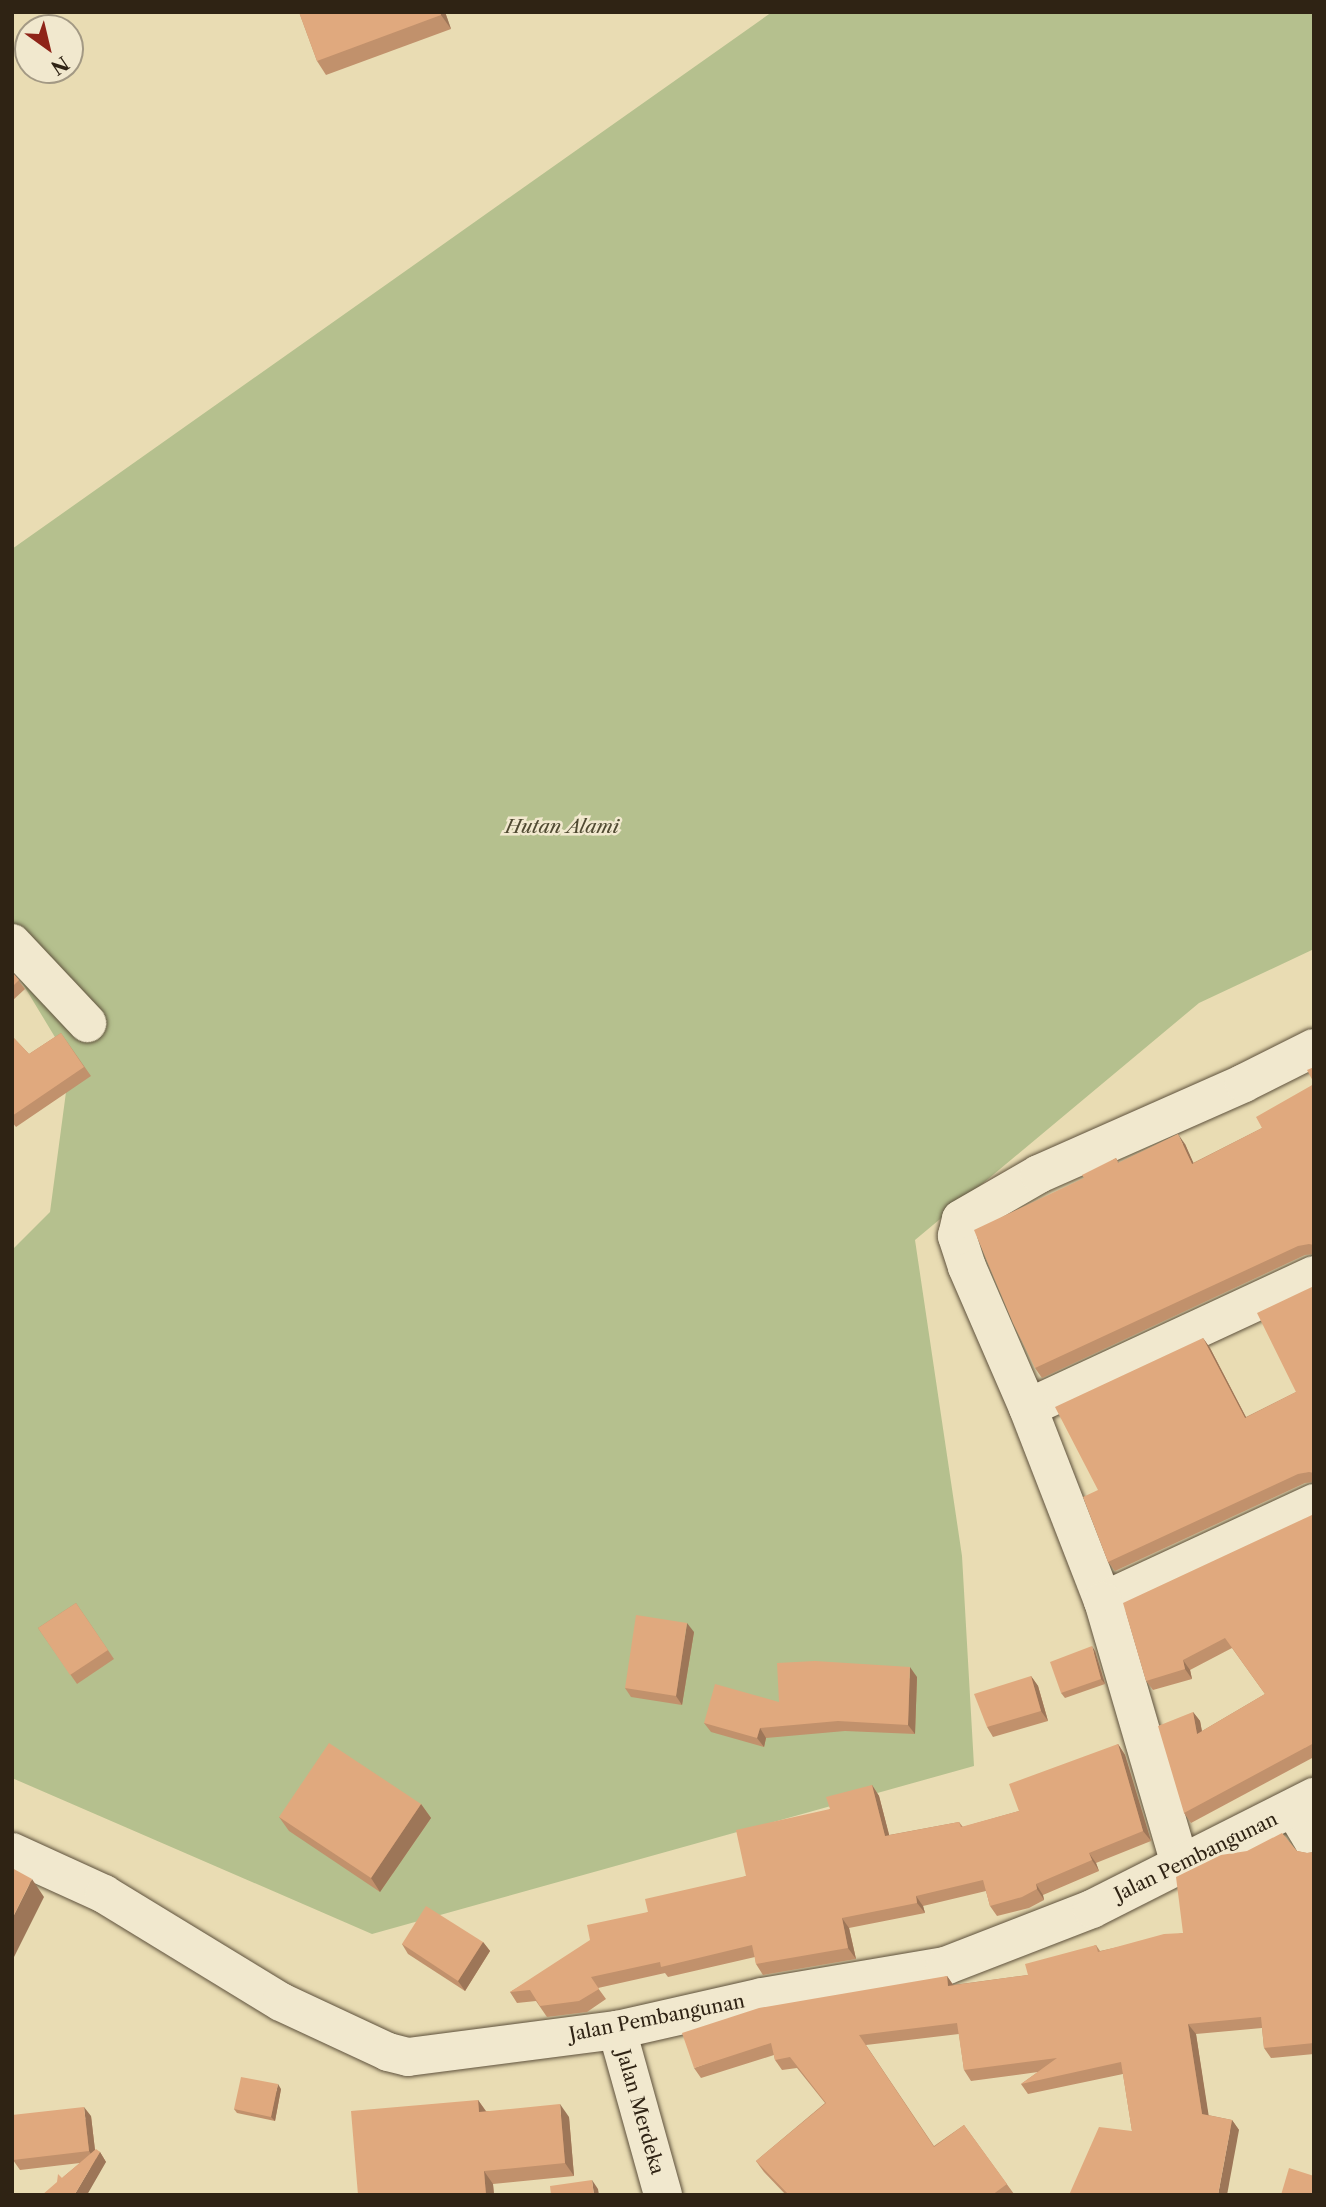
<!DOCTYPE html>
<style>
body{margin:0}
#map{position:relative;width:1326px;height:2207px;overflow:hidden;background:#e9dcb3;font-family:"Libre Caslon Text",serif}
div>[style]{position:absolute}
.green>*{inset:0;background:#b5c08e}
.roads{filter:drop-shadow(0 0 2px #5e513c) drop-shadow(0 0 2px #5e513c)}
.minor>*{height:38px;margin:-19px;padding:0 19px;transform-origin:19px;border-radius:19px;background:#f1e8ce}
.wall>*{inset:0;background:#c1916c}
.shaded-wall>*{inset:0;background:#9d7658}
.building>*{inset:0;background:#e0a97e}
span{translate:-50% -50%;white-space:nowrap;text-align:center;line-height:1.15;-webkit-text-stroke:5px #f1e8ce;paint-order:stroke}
.park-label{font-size:19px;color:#504a32;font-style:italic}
.street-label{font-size:19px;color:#2f2314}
.frame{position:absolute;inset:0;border:14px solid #2f2314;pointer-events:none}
.north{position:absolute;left:14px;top:14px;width:70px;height:70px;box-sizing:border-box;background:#f1e8ce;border:2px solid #a39984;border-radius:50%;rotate:146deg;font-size:19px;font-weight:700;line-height:28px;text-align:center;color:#2f2314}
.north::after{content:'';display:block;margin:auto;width:24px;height:32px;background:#8f2418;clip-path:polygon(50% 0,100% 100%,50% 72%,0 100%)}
</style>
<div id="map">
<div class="green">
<div style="clip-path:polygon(772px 12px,1314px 12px,1314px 949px,1199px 1003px,915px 1240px,962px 1556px,974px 1766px,372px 1934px,12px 1778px,12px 1250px,50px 1212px,70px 1062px,12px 966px,12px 549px)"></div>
</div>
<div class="roads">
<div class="minor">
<div style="left:12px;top:943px;width:110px;rotate:46.8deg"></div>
<div style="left:1314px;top:1275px;width:315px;rotate:155.1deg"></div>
<div style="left:1028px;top:1408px;width:207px;rotate:68.8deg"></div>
<div style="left:1103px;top:1601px;width:233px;rotate:-24.9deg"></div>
<div style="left:1028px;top:1408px;width:154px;rotate:-113.4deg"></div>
<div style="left:967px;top:1267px;width:33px;rotate:-108deg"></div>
<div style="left:957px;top:1236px;width:17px;rotate:-77deg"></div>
<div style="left:961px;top:1219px;width:90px;rotate:-30deg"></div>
<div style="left:1039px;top:1174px;width:224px;rotate:-23.9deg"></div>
<div style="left:1244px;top:1083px;width:78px;rotate:-26.6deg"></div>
<div style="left:1103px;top:1601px;width:274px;rotate:73.7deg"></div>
<div style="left:1294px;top:1809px;width:39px;rotate:59deg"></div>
<div style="left:12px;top:1852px;width:101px;rotate:24.5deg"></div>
<div style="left:104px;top:1894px;width:207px;rotate:31.4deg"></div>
<div style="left:281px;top:2002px;width:118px;rotate:25deg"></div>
<div style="left:388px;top:2052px;width:21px;rotate:14deg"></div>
<div style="left:408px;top:2057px;width:211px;rotate:-7.4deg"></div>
<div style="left:617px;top:2030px;width:149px;rotate:-12.8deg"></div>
<div style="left:762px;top:1997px;width:186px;rotate:-9.6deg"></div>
<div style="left:945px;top:1966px;width:158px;rotate:-21.2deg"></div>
<div style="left:1092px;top:1909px;width:249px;rotate:-26.8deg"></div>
<div style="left:617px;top:2030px;width:171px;rotate:74.4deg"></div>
</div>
</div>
<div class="wall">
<div style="clip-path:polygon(299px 12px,445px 12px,451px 29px,326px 75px,317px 61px)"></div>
<div style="clip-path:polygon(12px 972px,25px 989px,12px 1001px)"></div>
<div style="clip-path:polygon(61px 1033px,91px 1076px,16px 1127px,12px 1122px,12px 1036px,29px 1054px)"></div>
<div style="clip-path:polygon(1314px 1084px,1314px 1254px,1305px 1255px,1042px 1378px,1035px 1368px,1084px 1178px,1116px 1158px,1119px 1163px,1185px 1144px,1193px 1163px,1262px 1128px)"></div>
<div style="clip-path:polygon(1314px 1286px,1314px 1482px,1305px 1483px,1115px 1571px,1108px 1562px,1098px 1490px,1203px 1338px,1210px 1348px,1246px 1417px,1296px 1392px)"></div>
<div style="clip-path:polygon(1314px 1514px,1314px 1757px,1191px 1823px,1184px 1813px,1193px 1712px,1200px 1721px,1202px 1731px,1265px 1694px,1232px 1648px,1190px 1670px,1192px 1679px,1153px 1690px,1146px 1681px)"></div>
<div style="clip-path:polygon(76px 1603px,114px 1659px,77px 1684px,38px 1628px)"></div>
<div style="clip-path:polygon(694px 1632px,682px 1705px,631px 1697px,625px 1688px)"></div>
<div style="clip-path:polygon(1095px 1651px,1105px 1684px,1065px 1698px,1061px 1693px)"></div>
<div style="clip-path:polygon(1031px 1676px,1038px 1686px,1048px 1721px,993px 1737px,987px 1727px)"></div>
<div style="clip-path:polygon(917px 1677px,915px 1734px,845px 1731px,766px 1738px,764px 1747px,711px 1732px,704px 1723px,779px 1702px)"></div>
<div style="clip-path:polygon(1118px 1744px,1125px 1755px,1151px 1841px,1096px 1863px,1099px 1871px,1043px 1895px,1044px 1900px,1029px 1908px,997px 1916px,990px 1906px,986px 1891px,923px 1906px,925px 1913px,849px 1928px,856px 1959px,763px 1975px,756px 1964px,755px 1957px,668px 1977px,665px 1973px,598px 1988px,606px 1999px,587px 2012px,547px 2017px,536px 2001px,517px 2003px,510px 1992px,648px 1912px,746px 1876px,830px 1809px,872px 1785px,879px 1796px,889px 1835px,959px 1822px,963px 1827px,1019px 1811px)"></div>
<div style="clip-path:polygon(421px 1804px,431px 1818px,380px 1892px,289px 1831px,279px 1817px)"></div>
<div style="clip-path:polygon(1297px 1851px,1307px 1853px,1314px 1852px,1314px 2054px,1271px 2058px,1264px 2048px,1262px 2028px,1196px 2034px,1208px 2115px,1232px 2120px,1239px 2130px,1132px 2131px,1123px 2074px,1028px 2094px,1021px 2084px,1038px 2072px,971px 2081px,964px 2070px,959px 2034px,866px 2045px,934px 2146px,964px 2125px,1014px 2194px,786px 2195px,764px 2172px,756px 2161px,825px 2103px,797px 2068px,782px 2070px,775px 2060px,774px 2055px,701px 2078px,694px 2068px,947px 1976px,953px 1985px,1028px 1975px,1096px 1945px,1100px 1951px,1183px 1933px)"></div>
<div style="clip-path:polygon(483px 1942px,490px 1951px,465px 1991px,408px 1954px,402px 1944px)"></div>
<div style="clip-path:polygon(281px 2089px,275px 2121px,237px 2113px,234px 2109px)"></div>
<div style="clip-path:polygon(478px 2100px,486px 2111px,569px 2117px,574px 2176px,493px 2184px,494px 2195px,358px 2195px)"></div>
<div style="clip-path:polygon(91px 2116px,95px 2150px,100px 2152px,106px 2162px,62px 2178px,80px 2163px,20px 2170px,13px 2160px)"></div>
</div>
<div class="shaded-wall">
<div style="clip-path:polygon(440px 12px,445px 12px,451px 29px,441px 15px)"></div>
<div style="clip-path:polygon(1178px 1134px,1185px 1144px,1198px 1173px,1192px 1164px)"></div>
<div style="clip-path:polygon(1203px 1338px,1210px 1348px,1251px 1427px,1245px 1418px)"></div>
<div style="clip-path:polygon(687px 1623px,694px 1632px,682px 1705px,676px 1696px)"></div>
<div style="clip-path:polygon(1092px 1646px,1095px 1651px,1105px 1684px,1101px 1679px)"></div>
<div style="clip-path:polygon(1183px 1660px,1190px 1670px,1192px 1679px,1185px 1669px)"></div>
<div style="clip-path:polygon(910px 1667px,917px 1677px,915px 1734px,908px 1725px)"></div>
<div style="clip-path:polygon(1031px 1676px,1038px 1686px,1048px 1721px,1041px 1711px)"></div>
<div style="clip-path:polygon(1193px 1712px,1200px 1721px,1204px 1743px,1197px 1734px)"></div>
<div style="clip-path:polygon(760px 1728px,766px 1738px,764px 1747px,757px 1738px)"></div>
<div style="clip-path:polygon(1118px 1744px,1125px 1755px,1151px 1841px,1143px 1831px)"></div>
<div style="clip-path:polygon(872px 1785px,879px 1796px,892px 1846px,885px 1836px)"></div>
<div style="clip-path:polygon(421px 1804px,431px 1818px,380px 1892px,371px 1878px)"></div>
<div style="clip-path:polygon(1089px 1853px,1096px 1863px,1099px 1871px,1092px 1860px)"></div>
<div style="clip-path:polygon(32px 1879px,44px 1897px,12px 1961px,12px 1919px)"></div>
<div style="clip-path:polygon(1036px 1884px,1043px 1895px,1044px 1900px,1037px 1889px)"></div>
<div style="clip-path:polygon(916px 1896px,923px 1906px,925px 1913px,917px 1903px)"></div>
<div style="clip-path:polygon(842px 1918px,849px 1928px,856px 1959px,848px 1948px)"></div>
<div style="clip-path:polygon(483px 1942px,490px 1951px,465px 1991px,458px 1981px)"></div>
<div style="clip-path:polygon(947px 1976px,954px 1986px,948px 1986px)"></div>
<div style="clip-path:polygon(1188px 2024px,1196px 2034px,1210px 2124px,1202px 2114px)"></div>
<div style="clip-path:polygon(278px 2084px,281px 2089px,275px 2121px,271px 2117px)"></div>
<div style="clip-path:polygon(478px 2100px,487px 2113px,479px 2112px)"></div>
<div style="clip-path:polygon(560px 2104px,569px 2117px,574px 2176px,565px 2163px)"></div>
<div style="clip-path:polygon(84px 2107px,91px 2116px,96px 2159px,100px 2152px,106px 2162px,87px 2195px,76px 2195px,75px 2194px,95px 2160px,89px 2151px)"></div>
<div style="clip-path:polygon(1232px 2120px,1239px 2130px,1227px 2195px,1218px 2195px)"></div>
<div style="clip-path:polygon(484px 2171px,493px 2184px,494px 2195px,486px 2195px)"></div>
<div style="clip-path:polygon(592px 2180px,598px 2189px,599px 2195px,594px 2195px)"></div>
</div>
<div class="building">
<div style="clip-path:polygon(299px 12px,440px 12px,441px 15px,317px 61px)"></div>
<div style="clip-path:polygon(12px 972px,19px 980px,12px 987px)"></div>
<div style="clip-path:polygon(61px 1033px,84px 1067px,12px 1116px,12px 1036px,29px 1054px)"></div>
<div style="clip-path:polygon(1314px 1067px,1314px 1083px,1307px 1070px)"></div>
<div style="clip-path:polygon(1314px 1084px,1314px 1245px,1309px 1244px,1298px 1246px,1035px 1368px,1013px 1323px,974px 1230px,1084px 1178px,1082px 1175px,1116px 1158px,1118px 1163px,1178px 1134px,1192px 1164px,1262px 1128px,1256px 1117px)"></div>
<div style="clip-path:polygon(1314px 1286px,1314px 1473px,1309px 1472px,1298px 1474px,1108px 1562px,1083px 1497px,1098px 1490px,1055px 1407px,1203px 1338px,1245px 1418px,1296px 1392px,1257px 1313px)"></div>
<div style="clip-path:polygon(1314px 1514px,1314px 1743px,1184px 1813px,1158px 1726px,1193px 1712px,1197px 1734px,1265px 1694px,1225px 1638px,1183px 1660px,1185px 1669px,1146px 1681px,1123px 1603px)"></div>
<div style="clip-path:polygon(76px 1603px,108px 1650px,70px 1675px,38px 1628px)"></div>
<div style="clip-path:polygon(636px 1615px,687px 1623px,676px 1696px,625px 1688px)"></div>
<div style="clip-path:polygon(1092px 1646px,1101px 1679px,1061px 1693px,1050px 1662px)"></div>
<div style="clip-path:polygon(815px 1661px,910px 1667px,908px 1725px,838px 1721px,760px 1728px,757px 1738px,704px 1723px,715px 1684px,779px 1702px,777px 1663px)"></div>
<div style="clip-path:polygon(1031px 1676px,1041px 1711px,987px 1727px,974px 1694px)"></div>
<div style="clip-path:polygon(329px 1743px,421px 1804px,371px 1878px,279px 1817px)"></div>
<div style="clip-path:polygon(1118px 1744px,1143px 1831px,1089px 1853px,1092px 1860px,1036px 1884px,1037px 1889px,1022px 1897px,990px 1906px,983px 1880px,916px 1896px,917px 1903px,842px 1918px,848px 1948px,756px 1964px,752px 1945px,661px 1967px,660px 1962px,591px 1977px,599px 1989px,579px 2001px,540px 2006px,530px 1990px,510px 1992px,590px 1940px,587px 1925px,648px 1912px,645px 1899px,746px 1876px,736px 1830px,830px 1809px,826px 1797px,872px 1785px,885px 1836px,959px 1822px,961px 1827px,1019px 1811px,1009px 1784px)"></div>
<div style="clip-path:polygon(1282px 1833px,1297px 1851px,1307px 1853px,1314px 1852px,1314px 2043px,1264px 2048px,1261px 2017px,1188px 2024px,1202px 2114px,1232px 2120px,1218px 2195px,1069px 2195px,1099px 2127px,1132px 2131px,1121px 2062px,1021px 2084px,1057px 2058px,964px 2070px,957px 2023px,859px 2035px,934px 2147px,964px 2125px,1007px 2184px,992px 2195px,789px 2195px,756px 2161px,826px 2103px,790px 2057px,775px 2060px,771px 2043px,694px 2068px,682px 2033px,759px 2008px,947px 1976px,948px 1986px,1028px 1975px,1025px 1964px,1096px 1945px,1098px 1952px,1164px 1934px,1183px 1933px,1176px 1877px,1221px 1855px,1247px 1851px)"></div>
<div style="clip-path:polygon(12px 1868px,32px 1879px,12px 1919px)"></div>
<div style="clip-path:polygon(426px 1906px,483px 1942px,458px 1981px,402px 1944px)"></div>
<div style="clip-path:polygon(241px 2077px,278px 2084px,271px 2117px,234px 2109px)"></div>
<div style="clip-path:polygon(478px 2100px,479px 2112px,560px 2104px,565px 2163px,484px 2171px,486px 2195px,358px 2195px,351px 2111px)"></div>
<div style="clip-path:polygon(84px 2107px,89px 2151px,13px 2160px,12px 2150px,12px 2115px)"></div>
<div style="clip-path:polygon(96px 2149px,100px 2152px,75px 2194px,76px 2195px,42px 2195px,57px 2182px,58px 2174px,62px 2178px)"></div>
<div style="clip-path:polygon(1289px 2168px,1314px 2176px,1314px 2195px,1281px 2195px)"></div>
<div style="clip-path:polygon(592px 2180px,594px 2195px,551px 2195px,550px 2186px)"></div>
</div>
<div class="park-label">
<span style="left:562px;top:827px">Hutan Alami</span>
</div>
<div class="street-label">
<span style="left:1196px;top:1857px;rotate:-26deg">Jalan Pembangunan</span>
<span style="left:657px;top:2018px;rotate:-11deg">Jalan Pembangunan</span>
<span style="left:640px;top:2112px;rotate:74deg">Jalan Merdeka</span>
</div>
<div class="frame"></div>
<div class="north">N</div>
</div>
